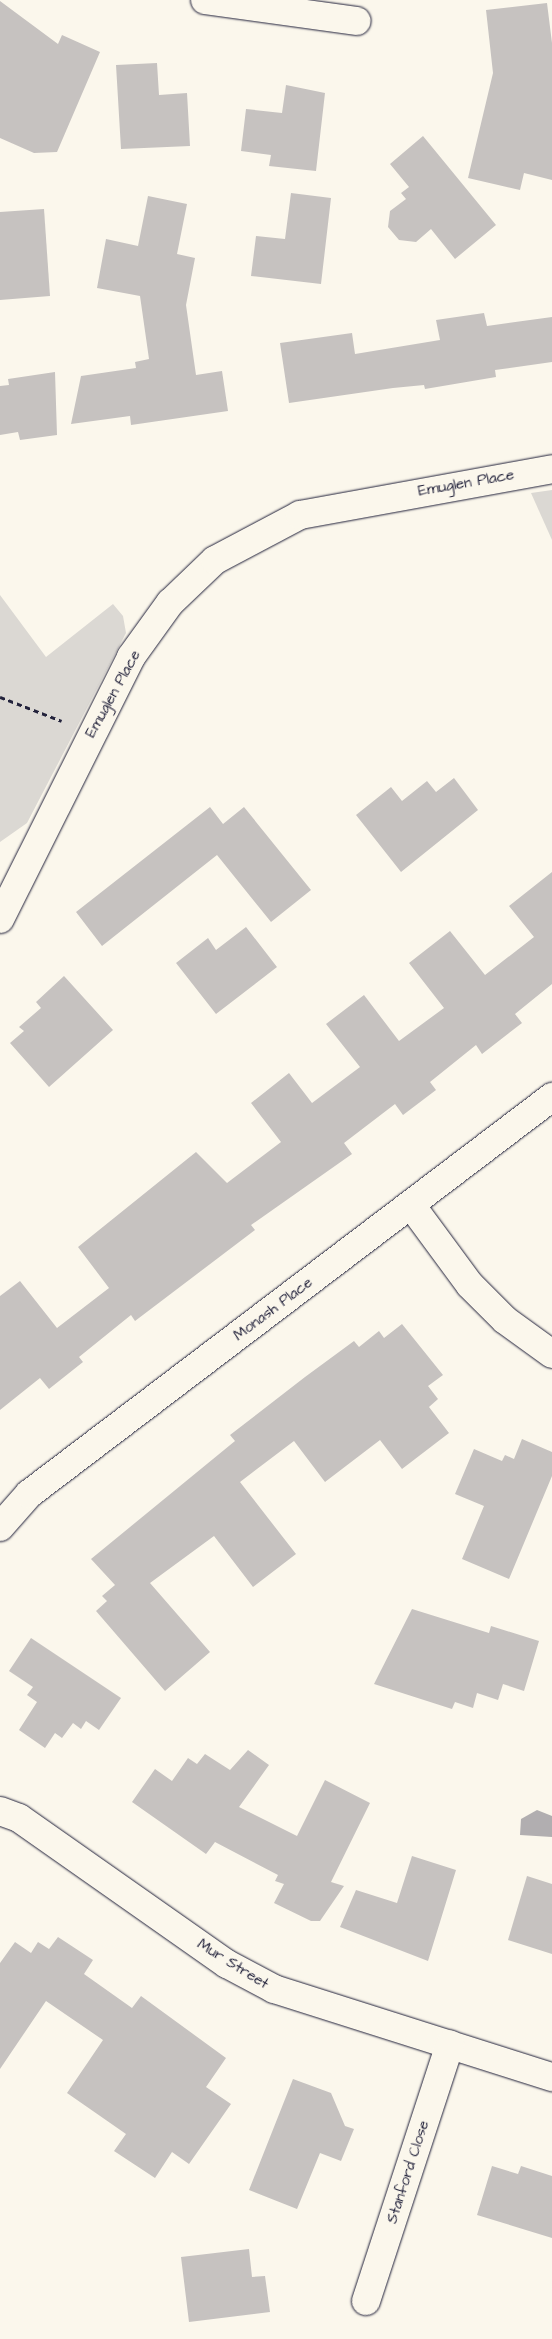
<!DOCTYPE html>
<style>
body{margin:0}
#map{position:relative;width:552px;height:2339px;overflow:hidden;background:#fbf7ec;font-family:"Architects Daughter",sans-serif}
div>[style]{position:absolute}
.green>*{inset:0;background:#dbd8d3}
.water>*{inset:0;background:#b1aeb0}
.building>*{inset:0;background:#c6c2c0}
.path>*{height:3px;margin-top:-1.5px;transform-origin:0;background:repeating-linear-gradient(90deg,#22223b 0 5px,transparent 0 9px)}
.roads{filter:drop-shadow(0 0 1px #22223b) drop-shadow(0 0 1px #22223b)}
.minor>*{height:28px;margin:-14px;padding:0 14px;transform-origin:14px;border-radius:14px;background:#fbf7ec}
span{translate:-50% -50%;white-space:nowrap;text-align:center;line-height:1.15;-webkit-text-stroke:4px #fbf7ec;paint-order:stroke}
.street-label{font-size:15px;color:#22223b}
</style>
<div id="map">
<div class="green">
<div style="clip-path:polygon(552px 490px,552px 540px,531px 493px)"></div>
<div style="clip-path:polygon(0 595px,46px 657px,113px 604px,123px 616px,126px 633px,27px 823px,0 842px)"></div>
</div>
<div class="water">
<div style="clip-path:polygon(537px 1810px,552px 1816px,552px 1837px,520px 1835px,521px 1819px)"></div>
</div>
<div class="building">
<div style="clip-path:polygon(0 1px,58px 44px,62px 35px,100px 52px,57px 152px,34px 153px,0 138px)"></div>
<div style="clip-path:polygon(547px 3px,552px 43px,552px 180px,524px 173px,520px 190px,468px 178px,493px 73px,486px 10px)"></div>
<div style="clip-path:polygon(157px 63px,159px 95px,187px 93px,190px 146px,121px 149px,116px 65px)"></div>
<div style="clip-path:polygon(286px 85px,325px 93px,316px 171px,269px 166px,271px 155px,241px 151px,246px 109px,282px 113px)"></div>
<div style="clip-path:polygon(423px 136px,496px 225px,455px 259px,431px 229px,416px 242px,399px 240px,388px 227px,390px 211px,406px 199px,401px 193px,409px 187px,390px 164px)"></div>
<div style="clip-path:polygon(291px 193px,331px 198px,321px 284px,251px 276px,256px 236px,285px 239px)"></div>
<div style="clip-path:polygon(148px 196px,187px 204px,177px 254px,195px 258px,186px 305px,196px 375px,222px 371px,228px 411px,131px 425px,130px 416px,71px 424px,81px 376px,136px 368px,135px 362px,149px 359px,140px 296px,97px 288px,106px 239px,138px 246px)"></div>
<div style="clip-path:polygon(44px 209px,50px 296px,0 300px,0 212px)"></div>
<div style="clip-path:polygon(484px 313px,487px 326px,552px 317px,552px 362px,495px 370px,496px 377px,425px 389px,424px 385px,393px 388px,289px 403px,280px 343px,352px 333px,355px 354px,440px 340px,436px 320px)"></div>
<div style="clip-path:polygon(55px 372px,57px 435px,20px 440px,18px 432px,0 435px,0 386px,9px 385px,8px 379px)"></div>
<div style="clip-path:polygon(454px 778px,478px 810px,401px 872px,356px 815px,391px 787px,402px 801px,427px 781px,436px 792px)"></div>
<div style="clip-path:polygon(210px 807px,223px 824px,244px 807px,311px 890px,271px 922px,217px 855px,102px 946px,76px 912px)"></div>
<div style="clip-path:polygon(552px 872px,552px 984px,515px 1014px,522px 1023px,482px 1054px,476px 1045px,430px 1082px,436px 1090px,403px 1115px,395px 1104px,344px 1143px,352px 1154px,251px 1225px,255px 1230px,135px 1321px,131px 1315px,79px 1357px,83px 1362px,49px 1389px,40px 1378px,0 1410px,0 1296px,20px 1281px,57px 1328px,109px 1288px,78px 1247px,196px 1152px,227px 1183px,281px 1142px,251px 1103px,289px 1073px,312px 1103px,360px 1067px,326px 1024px,364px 995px,399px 1041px,444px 1008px,409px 963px,450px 931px,485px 975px,534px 937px,509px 906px)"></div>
<div style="clip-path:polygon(246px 927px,277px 967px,216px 1014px,176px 963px,208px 938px,216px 950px)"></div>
<div style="clip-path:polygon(64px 976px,113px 1030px,49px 1087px,10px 1043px,24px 1031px,19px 1027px,41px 1008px,36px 1002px)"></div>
<div style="clip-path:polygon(402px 1324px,443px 1375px,428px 1386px,438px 1399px,429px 1407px,449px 1433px,402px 1469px,380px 1440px,325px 1482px,294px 1441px,240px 1482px,296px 1554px,253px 1587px,214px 1536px,150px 1583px,210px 1652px,165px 1691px,96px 1611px,107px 1601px,102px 1596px,115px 1585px,91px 1559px,235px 1441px,230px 1435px,305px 1377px,354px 1341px,359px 1347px,379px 1331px,384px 1338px)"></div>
<div style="clip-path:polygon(522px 1439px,552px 1452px,552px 1476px,509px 1579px,462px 1559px,484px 1506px,455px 1494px,474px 1449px,502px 1461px,505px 1455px,514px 1459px)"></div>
<div style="clip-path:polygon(412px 1609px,489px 1633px,491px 1626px,539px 1641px,524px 1691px,503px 1684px,498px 1700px,477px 1693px,473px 1708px,455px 1702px,452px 1709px,374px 1684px)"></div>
<div style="clip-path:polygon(31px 1638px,121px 1698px,99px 1730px,86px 1721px,81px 1729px,73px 1723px,62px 1738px,55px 1733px,45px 1748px,19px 1730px,37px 1702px,27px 1695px,33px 1687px,9px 1671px)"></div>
<div style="clip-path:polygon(248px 1750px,269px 1765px,239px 1807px,297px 1836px,325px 1780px,370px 1803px,331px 1882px,344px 1886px,320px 1921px,311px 1921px,274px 1903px,284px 1884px,275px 1881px,278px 1875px,215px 1842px,206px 1854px,132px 1802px,155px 1769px,172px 1781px,188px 1758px,197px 1764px,205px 1754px,230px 1770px)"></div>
<div style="clip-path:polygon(412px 1856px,456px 1870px,428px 1961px,340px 1927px,356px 1890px,397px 1903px)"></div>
<div style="clip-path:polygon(527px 1876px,552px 1884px,552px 1954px,508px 1940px)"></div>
<div style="clip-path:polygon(58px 1937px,93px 1960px,84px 1974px,132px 2008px,141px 1996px,226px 2058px,206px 2087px,231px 2104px,189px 2164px,172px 2152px,155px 2178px,114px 2151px,126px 2134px,67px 2093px,103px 2040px,46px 2001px,0 2069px,0 1963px,15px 1942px,31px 1953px,38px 1942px,49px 1949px)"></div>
<div style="clip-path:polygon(293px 2079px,331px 2093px,345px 2126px,354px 2129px,341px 2161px,320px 2153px,297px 2209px,249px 2190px)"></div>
<div style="clip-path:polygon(492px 2166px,518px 2174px,521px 2166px,552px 2176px,552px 2238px,477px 2215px)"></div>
<div style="clip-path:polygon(249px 2249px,252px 2277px,265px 2276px,270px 2312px,189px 2322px,181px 2257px)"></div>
</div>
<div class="path">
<div style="left:0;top:697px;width:66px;rotate:21.2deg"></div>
</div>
<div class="roads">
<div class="minor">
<div style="left:205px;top:0;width:153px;rotate:7.9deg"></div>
<div style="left:0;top:919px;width:293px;rotate:-63.4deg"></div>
<div style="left:131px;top:657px;width:67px;rotate:-54.2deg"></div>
<div style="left:170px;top:603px;width:62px;rotate:-43.7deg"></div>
<div style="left:215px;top:560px;width:96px;rotate:-27.9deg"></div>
<div style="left:300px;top:515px;width:256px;rotate:-10.3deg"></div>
<div style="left:411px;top:1205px;width:99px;rotate:53.6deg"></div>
<div style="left:470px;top:1285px;width:49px;rotate:45deg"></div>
<div style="left:505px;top:1320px;width:58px;rotate:35.9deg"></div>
<div style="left:0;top:1527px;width:44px;rotate:-48.7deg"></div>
<div style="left:29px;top:1494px;width:657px;rotate:-37.2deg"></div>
<div style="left:0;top:1811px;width:20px;rotate:20deg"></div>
<div style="left:19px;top:1818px;width:254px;rotate:35.1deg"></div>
<div style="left:227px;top:1964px;width:53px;rotate:28deg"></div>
<div style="left:274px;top:1989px;width:292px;rotate:17.6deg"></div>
<div style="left:366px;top:2301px;width:270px;rotate:-71.9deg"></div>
</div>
</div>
<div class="street-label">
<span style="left:466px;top:483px;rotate:-10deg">Emuglen Place</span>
<span style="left:113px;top:694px;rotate:-61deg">Emuglen Place</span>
<span style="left:273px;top:1309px;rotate:-37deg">Monash Place</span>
<span style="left:233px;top:1964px;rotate:32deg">Mur Street</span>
<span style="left:408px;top:2172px;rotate:-72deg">Stanford Close</span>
</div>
</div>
